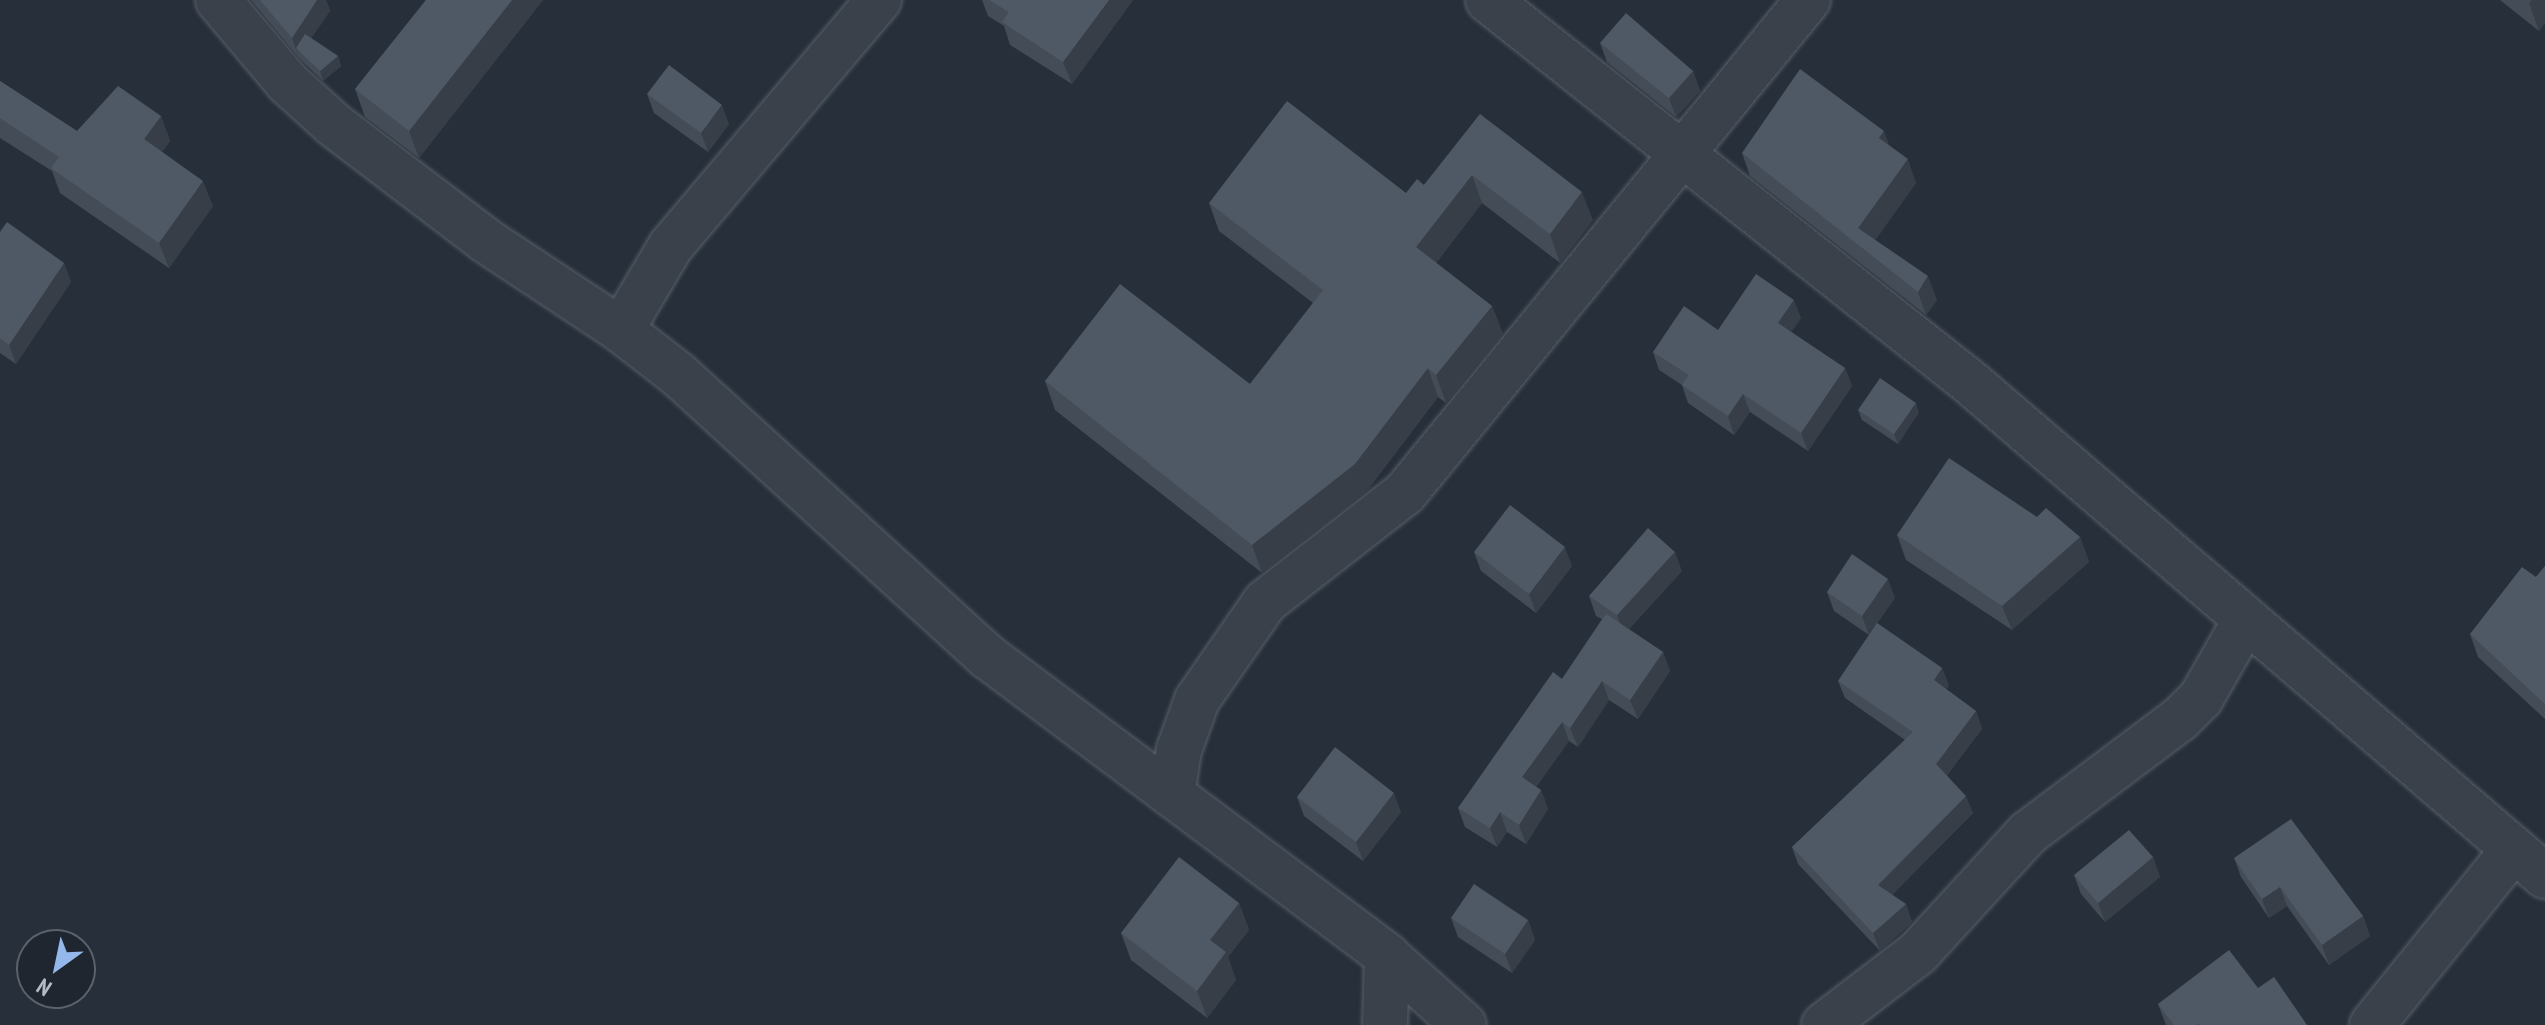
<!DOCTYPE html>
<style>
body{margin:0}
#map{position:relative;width:2545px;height:1025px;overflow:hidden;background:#262f3a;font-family:"PT Sans Narrow",sans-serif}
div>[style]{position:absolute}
.roads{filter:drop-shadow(0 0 2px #585f69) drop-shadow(0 0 2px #585f69)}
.minor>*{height:44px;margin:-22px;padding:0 22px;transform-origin:22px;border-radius:22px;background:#3a414b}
.wall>*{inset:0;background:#444d57}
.shaded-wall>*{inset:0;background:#373e47}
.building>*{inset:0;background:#4f5965}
span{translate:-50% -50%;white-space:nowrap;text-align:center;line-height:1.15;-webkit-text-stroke:8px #1f2630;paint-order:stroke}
.north{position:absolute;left:16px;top:929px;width:80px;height:80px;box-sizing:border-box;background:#1f2630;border:2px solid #5b626c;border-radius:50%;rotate:213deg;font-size:22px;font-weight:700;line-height:32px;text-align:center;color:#b5bcc6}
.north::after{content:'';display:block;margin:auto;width:28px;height:36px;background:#94b8ec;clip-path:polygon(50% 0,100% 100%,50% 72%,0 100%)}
</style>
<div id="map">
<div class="roads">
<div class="minor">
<div style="left:218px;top:0;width:109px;rotate:49.9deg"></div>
<div style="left:288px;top:83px;width:61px;rotate:42.3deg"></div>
<div style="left:333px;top:124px;width:191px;rotate:37.3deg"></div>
<div style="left:485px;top:240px;width:163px;rotate:33.5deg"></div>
<div style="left:621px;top:330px;width:73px;rotate:37.8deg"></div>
<div style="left:679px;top:375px;width:418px;rotate:42.4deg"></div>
<div style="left:988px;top:657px;width:499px;rotate:36.8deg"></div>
<div style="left:1387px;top:956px;width:103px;rotate:41.9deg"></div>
<div style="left:1488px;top:0;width:616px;rotate:38.41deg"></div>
<div style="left:1971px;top:383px;width:757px;rotate:40.66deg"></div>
<div style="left:621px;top:330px;width:96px;rotate:-59.4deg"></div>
<div style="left:670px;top:247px;width:324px;rotate:-49.8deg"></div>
<div style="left:1172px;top:795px;width:46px;rotate:-81.2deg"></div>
<div style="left:1179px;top:750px;width:53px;rotate:-70.2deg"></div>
<div style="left:1197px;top:700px;width:119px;rotate:-55.2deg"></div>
<div style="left:1265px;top:602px;width:177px;rotate:-37.9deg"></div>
<div style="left:1405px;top:493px;width:637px;rotate:-50.74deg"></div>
<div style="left:1385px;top:1025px;width:69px;rotate:-88.3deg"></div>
<div style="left:1824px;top:1025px;width:118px;rotate:-37.5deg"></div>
<div style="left:1918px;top:953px;width:163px;rotate:-47.5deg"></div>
<div style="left:2028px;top:833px;width:190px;rotate:-36.9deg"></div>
<div style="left:2180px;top:719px;width:30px;rotate:-45deg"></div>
<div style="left:2201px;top:698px;width:89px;rotate:-60.3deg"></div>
<div style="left:2372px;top:1025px;width:226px;rotate:-51.1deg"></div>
</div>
</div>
<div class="wall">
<div style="clip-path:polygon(251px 0,326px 0,330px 11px,311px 38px,338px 56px,341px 66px,323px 81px,299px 58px)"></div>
<div style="clip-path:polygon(426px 0,543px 0,419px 158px,365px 117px,355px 89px)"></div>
<div style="clip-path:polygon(982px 0,1133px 0,1072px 84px,1010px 45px,1004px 26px,988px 16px)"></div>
<div style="clip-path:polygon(2500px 0,2545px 0,2545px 23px,2539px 31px)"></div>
<div style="clip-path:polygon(1600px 43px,1693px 71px,1700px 91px,1676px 117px,1607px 62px)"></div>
<div style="clip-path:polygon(0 81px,77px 131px,161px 116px,170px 141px,162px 152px,213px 206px,169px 268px,60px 193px,52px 171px,0 138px)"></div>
<div style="clip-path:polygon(647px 94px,729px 124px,708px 152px,654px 113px)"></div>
<div style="clip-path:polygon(1480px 114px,1593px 220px,1560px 263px,1482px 203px,1436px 263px,1492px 306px,1503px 334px,1446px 403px,1438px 397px,1366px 492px,1262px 573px,1055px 410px,1045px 381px,1250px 384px,1313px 303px,1219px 231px,1209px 203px,1406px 193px,1424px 185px)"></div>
<div style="clip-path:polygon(1890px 146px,1916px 183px,1875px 240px,1937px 300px,1926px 315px,1750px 176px,1742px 153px)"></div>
<div style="clip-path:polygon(0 232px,64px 263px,71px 282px,16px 364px,0 353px)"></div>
<div style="clip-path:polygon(1801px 318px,1791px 332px,1845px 368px,1852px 386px,1808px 451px,1750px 412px,1734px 435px,1688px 403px,1682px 385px,1659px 370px,1653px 352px,1718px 330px)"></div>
<div style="clip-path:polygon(1858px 410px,1919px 412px,1898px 444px,1862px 420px)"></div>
<div style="clip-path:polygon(1897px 535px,2080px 537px,2089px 562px,2012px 630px,1906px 560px)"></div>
<div style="clip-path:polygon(1474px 552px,1572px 566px,1536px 613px,1481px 571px)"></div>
<div style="clip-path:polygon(2545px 566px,2545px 719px,2478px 657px,2470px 634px,2536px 577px)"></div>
<div style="clip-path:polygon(1682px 571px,1629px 629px,1663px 652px,1670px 671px,1638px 719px,1609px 700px,1578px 747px,1569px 741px,1536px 787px,1541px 790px,1548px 809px,1526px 844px,1507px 832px,1497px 847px,1465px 827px,1458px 808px,1562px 679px,1602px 619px,1596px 616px,1589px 596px)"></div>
<div style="clip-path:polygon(1827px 592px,1895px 598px,1877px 623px,1942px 668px,1949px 686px,1946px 689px,1976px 711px,1982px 729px,1947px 775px,1973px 813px,1892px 895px,1906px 904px,1912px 922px,1880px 951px,1798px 864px,1792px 847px,1905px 740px,1845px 698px,1838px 681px,1869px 635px,1834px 611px)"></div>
<div style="clip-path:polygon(1297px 797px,1401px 812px,1363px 861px,1304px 816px)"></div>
<div style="clip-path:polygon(2153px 857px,2160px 877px,2105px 922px,2081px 894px,2074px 875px)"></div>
<div style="clip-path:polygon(2234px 858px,2363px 916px,2370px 936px,2329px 965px,2287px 906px,2269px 918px,2241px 877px)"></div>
<div style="clip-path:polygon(1239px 903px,1249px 930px,1228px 957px,1236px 980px,1207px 1018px,1131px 960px,1121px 933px)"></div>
<div style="clip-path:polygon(1451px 918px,1528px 920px,1535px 940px,1512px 973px,1458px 937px)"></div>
<div style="clip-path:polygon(2258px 988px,2307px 1025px,2166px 1025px,2158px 1004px)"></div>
</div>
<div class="shaded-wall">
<div style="clip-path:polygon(317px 0,326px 0,330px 11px,301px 53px,296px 48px,299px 57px,292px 38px)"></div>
<div style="clip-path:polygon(512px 0,543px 0,419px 158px,409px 131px)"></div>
<div style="clip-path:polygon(1109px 0,1133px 0,1072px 84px,1063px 62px)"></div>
<div style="clip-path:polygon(2532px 0,2545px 0,2545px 23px,2539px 31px,2529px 3px)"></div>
<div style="clip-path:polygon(338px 56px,341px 66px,323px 81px,320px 71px)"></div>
<div style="clip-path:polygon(1693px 71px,1700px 91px,1676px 117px,1669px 98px)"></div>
<div style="clip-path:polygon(722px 105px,729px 124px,708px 152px,701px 133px)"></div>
<div style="clip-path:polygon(161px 116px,170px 141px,153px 164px,144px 139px)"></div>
<div style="clip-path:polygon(1884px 131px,1893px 155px,1879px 138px)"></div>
<div style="clip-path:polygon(1908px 159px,1916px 183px,1867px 252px,1858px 228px)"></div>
<div style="clip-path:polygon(1472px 175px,1482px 203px,1427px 275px,1416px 247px)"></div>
<div style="clip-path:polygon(203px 181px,213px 206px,169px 268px,159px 243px)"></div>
<div style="clip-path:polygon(1582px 192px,1593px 220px,1560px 263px,1550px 234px)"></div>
<div style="clip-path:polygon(64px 263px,71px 282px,16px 364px,9px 345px)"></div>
<div style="clip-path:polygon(1928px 276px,1937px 300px,1926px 315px,1918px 292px)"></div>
<div style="clip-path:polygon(1794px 300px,1801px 318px,1785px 341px,1778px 323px)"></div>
<div style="clip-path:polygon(1492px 306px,1503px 334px,1446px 403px,1436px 375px)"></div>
<div style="clip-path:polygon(1428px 368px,1438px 397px,1366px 492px,1262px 573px,1252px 545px)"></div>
<div style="clip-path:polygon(1845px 368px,1852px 386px,1808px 451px,1801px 433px)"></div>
<div style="clip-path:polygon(1743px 394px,1750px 412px,1734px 435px,1728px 416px)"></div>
<div style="clip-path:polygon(1916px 403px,1919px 412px,1898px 444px,1894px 434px)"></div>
<div style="clip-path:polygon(2080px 537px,2089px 562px,2012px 630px,2002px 606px)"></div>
<div style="clip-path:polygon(1565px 547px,1572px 566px,1536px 613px,1529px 594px)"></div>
<div style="clip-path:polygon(1675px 552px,1682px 571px,1624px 634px,1617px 615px)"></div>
<div style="clip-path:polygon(1888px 579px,1895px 598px,1869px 635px,1862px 616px)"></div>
<div style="clip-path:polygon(1663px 652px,1670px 671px,1638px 719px,1630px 700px)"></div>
<div style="clip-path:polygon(1942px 668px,1949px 686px,1940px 698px,1934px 680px)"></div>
<div style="clip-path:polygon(1602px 681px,1609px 700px,1578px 747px,1570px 728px)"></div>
<div style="clip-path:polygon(1976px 711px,1982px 729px,1942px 781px,1936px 764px)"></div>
<div style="clip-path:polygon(1562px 722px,1569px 741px,1529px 797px,1522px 777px)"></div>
<div style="clip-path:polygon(1541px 790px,1548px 809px,1526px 844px,1519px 825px)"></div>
<div style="clip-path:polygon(1394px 793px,1401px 812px,1363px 861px,1356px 842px)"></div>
<div style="clip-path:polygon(1966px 796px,1973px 813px,1884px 903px,1878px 885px)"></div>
<div style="clip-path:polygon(1500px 812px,1507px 832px,1497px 847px,1490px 828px)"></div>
<div style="clip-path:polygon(2153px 857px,2160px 877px,2105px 922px,2098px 903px)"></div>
<div style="clip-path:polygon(2280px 887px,2287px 906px,2269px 918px,2262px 899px)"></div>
<div style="clip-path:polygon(1239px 903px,1249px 930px,1228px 957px,1236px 980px,1207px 1018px,1197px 991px,1210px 940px)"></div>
<div style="clip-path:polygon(1906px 904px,1912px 922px,1880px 951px,1873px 933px)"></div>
<div style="clip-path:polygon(2363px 916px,2370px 936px,2329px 965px,2322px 945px)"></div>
<div style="clip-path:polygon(1528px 920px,1535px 940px,1512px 973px,1505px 954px)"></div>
</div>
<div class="building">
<div style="clip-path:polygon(260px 0,317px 0,292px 38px)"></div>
<div style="clip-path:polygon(426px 0,512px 0,409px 131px,355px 89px)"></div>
<div style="clip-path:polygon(989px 0,1109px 0,1063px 62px,1002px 22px,1009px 12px)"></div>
<div style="clip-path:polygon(1626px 13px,1693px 71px,1669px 98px,1600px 43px)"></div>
<div style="clip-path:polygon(305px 34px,338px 56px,320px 71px,296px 48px)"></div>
<div style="clip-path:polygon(669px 65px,722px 105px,701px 133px,647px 94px)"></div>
<div style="clip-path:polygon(1800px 69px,1884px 131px,1879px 138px,1908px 159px,1858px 228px,1928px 276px,1918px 292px,1742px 153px)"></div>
<div style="clip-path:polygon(0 81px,77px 131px,118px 86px,161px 116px,144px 139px,203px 181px,159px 243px,51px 168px,59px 157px,0 118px)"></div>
<div style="clip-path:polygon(1287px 101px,1406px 193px,1417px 179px,1424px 185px,1480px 114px,1582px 192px,1550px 234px,1472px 175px,1416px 247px,1492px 306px,1436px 375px,1428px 368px,1355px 464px,1252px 545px,1045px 381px,1120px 284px,1250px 384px,1323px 290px,1209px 203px)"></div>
<div style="clip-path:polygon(7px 222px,64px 263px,9px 345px,0 338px,0 232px)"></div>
<div style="clip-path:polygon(1756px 274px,1794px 300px,1778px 323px,1845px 368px,1801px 433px,1743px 394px,1728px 416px,1682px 385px,1689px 375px,1653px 352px,1684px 306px,1718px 330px)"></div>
<div style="clip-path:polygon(1880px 378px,1916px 403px,1894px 434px,1858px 410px)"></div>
<div style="clip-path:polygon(1949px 458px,2037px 517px,2046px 508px,2080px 537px,2002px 606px,1897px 535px)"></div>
<div style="clip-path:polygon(1510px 505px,1565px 547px,1529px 594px,1474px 552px)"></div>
<div style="clip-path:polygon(1648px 528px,1675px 552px,1617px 615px,1589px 596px)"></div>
<div style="clip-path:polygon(1852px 554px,1888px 579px,1862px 616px,1827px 592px)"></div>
<div style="clip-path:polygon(2545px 566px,2545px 704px,2470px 634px,2522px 567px,2536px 577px)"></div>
<div style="clip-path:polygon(1606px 614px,1663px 652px,1630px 700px,1602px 681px,1570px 728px,1562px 722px,1522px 777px,1541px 790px,1519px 825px,1500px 812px,1490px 828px,1458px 808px,1553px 672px,1562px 679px)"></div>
<div style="clip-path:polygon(1877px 623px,1942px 668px,1934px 680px,1976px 711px,1936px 764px,1966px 796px,1878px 885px,1906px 904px,1873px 933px,1792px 847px,1913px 732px,1838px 681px)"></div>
<div style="clip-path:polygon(1335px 747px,1394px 793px,1356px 842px,1297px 797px)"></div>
<div style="clip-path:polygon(2291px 819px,2363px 916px,2322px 945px,2280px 887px,2262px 899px,2234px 858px)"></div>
<div style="clip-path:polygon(2129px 830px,2153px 857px,2098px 903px,2074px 875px)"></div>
<div style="clip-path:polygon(1179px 857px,1239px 903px,1210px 940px,1226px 952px,1197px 991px,1121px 933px)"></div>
<div style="clip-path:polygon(1474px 884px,1528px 920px,1505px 954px,1451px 918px)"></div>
<div style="clip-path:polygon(2229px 950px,2258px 988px,2274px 977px,2307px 1025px,2200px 1025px,2198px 1023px,2196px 1025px,2174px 1025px,2158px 1004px)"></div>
</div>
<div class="north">N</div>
</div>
